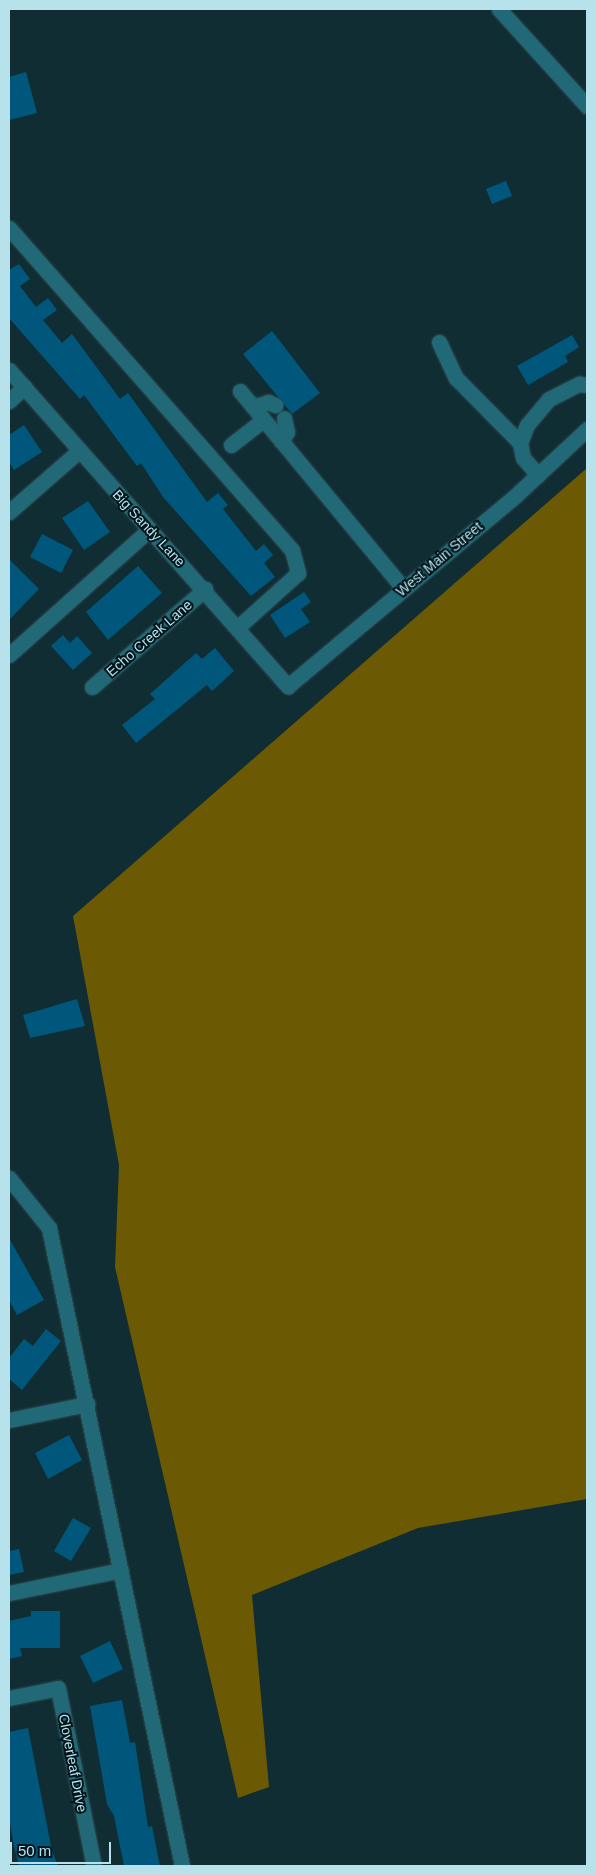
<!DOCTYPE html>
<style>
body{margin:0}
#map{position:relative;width:596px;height:1875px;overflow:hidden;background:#102d33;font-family:Arial,sans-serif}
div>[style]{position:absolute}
.forest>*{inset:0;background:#6b5904}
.building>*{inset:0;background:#01577b}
.roads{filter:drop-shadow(0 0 1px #304a51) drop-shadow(0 0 1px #304a51)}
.minor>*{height:15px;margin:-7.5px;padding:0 7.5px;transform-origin:7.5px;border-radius:7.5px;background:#226978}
span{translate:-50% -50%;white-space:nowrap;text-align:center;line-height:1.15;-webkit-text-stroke:4px #00151b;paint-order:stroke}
.street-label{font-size:14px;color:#b7e1eb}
.frame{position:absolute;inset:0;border:10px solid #b7e1eb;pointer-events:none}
.scale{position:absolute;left:10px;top:1842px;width:101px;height:22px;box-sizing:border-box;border:2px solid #b7e1eb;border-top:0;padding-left:6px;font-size:15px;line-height:18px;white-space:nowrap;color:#b7e1eb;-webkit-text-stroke:4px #00151b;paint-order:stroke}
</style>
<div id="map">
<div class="forest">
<div style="clip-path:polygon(587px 468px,587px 1499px,418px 1528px,252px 1595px,269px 1787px,238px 1798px,115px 1267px,119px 1165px,73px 916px)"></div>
</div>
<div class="building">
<div style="clip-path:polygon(26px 72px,37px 113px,9px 120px,9px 77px)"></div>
<div style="clip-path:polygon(506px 181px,512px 196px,492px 204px,486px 189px)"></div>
<div style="clip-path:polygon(19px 264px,30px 279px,20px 286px,36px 307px,48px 298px,57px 310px,43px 320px,62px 343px,72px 334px,120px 399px,128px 393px,207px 502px,218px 493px,228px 505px,223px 509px,256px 551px,264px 544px,273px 555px,264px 563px,275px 577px,251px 596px,163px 497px,141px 463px,137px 466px,84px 395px,80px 399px,9px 318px,9px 270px)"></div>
<div style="clip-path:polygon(272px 331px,320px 393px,292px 414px,243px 354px)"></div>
<div style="clip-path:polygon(572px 335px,579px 347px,565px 356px,568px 362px,528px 385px,517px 366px)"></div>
<div style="clip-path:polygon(24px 425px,42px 452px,14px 470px,9px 462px,9px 435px)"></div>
<div style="clip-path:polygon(88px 501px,110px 532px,84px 550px,62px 518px)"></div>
<div style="clip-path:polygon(42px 534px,73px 550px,61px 573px,30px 557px)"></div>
<div style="clip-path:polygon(9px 559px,39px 589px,9px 620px)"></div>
<div style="clip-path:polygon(138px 566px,162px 593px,108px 640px,86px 612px)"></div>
<div style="clip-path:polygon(304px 592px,311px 602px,301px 609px,310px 622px,285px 638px,270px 615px)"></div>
<div style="clip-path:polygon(63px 635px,70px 643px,77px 636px,92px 653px,73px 670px,51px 646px)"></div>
<div style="clip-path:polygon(215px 648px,234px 671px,212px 691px,207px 685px,136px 743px,122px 725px,155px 699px,150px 694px,196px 653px,202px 659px)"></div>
<div style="clip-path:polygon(77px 999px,85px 1026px,30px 1038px,23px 1015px)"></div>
<div style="clip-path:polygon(9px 1238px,44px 1300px,17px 1315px,9px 1300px)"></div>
<div style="clip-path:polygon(46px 1329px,61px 1341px,22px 1390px,9px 1379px,9px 1358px,24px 1339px,33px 1346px)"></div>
<div style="clip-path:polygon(69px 1435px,82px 1460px,48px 1479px,35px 1453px)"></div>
<div style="clip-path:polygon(73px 1518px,91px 1528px,71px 1561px,54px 1551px)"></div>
<div style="clip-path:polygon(19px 1549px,24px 1572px,9px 1575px,9px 1551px)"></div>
<div style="clip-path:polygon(31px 1611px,60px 1611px,60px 1648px,20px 1648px,22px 1656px,9px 1659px,9px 1621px,31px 1616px)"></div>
<div style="clip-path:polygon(110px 1641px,123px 1669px,93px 1683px,80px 1656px)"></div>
<div style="clip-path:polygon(122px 1700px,130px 1743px,135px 1742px,148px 1827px,152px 1826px,160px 1866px,124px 1866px,114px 1816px,107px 1804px,90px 1706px)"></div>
<div style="clip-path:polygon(28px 1728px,52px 1851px,58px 1866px,19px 1866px,14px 1846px,9px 1818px,9px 1732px)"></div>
</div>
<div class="roads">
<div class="minor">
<div style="left:499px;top:9px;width:131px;rotate:47.8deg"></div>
<div style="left:9px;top:228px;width:429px;rotate:48.7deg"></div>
<div style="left:292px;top:550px;width:24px;rotate:75deg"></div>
<div style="left:298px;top:573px;width:81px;rotate:138deg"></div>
<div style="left:439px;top:342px;width:40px;rotate:65deg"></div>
<div style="left:456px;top:378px;width:91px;rotate:45.4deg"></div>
<div style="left:9px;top:370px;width:422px;rotate:48.6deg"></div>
<div style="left:288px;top:686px;width:293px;rotate:-39.9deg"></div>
<div style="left:513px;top:498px;width:101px;rotate:-43deg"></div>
<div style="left:240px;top:391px;width:257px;rotate:50.4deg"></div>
<div style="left:9px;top:401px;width:21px;rotate:-43deg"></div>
<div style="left:253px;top:407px;width:16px;rotate:-18deg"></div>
<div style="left:268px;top:402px;width:8px;rotate:23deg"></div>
<div style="left:281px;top:441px;width:11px;rotate:-56deg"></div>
<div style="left:287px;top:432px;width:14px;rotate:-102deg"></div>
<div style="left:231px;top:445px;width:41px;rotate:-38deg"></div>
<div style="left:538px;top:475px;width:23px;rotate:-131deg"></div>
<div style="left:523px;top:458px;width:15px;rotate:-101deg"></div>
<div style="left:520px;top:443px;width:19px;rotate:-69deg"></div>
<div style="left:527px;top:425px;width:34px;rotate:-50deg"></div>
<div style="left:549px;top:399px;width:34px;rotate:-27deg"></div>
<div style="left:579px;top:384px;width:8px;rotate:7deg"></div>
<div style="left:9px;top:512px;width:94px;rotate:-41.1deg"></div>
<div style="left:9px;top:655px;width:188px;rotate:-41.8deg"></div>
<div style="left:92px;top:687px;width:150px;rotate:-40.9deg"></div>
<div style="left:9px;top:1178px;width:64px;rotate:51.3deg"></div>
<div style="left:49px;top:1228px;width:652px;rotate:78.22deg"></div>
<div style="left:9px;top:1420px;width:80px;rotate:-11.6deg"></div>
<div style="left:9px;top:1593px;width:114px;rotate:-11.6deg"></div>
<div style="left:9px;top:1698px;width:50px;rotate:-11.5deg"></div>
<div style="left:58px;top:1688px;width:182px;rotate:78.6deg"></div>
</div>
</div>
<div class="street-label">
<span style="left:149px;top:528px;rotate:47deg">Big Sandy Lane</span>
<span style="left:439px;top:559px;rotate:-40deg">West Main Street</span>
<span style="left:149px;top:638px;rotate:-41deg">Echo Creek Lane</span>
<span style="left:73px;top:1763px;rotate:79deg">Cloverleaf Drive</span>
</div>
<div class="frame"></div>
<div class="scale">50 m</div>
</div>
